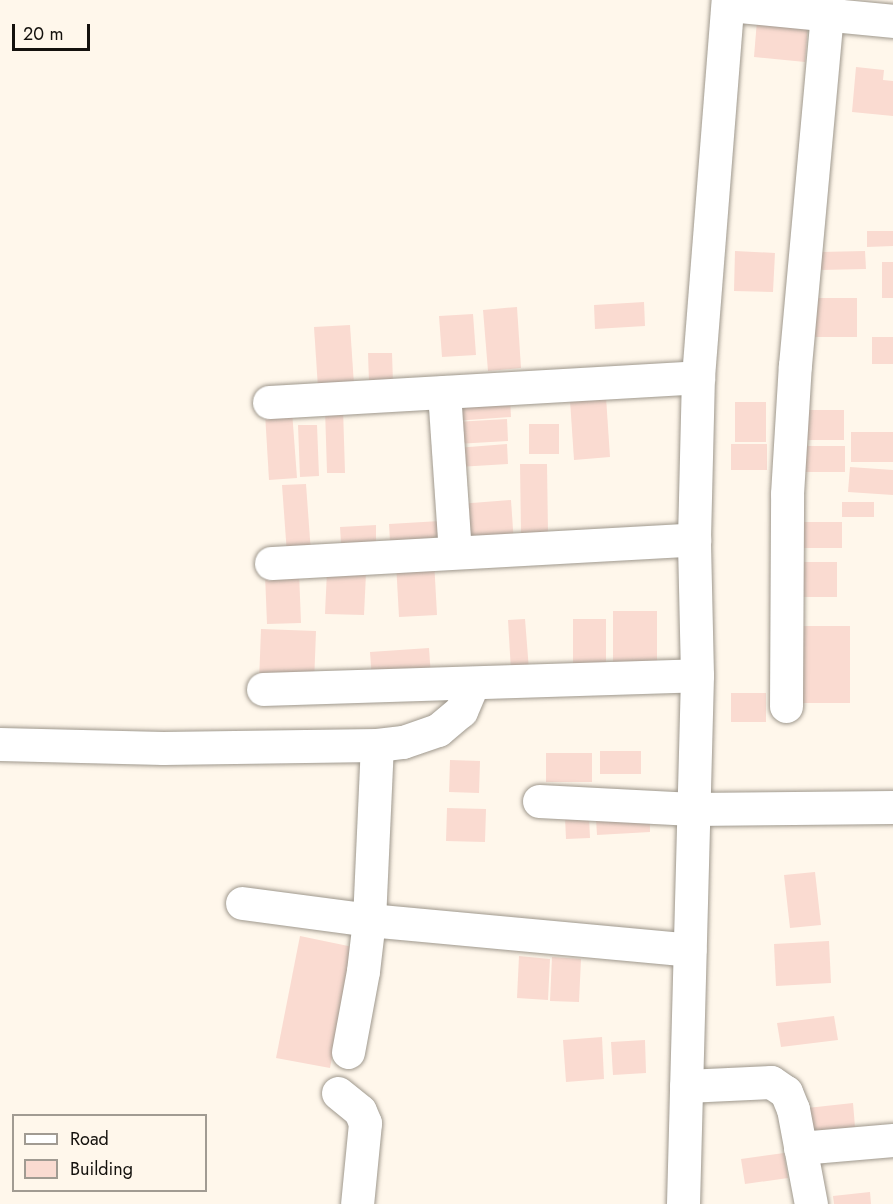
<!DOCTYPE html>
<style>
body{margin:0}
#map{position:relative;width:893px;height:1204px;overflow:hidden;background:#fff7eb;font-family:Jost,sans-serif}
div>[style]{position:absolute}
.building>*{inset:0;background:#fadbd1}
.roads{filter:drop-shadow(0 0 2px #9f988d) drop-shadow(0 0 2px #9f988d)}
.minor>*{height:33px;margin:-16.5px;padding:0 16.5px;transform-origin:16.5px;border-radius:16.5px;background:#fff}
span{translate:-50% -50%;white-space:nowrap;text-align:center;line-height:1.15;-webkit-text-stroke:5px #fff7eb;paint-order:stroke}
.legend{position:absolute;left:12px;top:1114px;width:195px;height:78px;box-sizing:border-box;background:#fff7eb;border:2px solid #a19b92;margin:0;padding:8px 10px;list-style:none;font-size:18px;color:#14110d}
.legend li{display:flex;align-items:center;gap:12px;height:30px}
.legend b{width:30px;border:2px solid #a19b92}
.scale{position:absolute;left:12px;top:24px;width:78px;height:27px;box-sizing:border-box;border:3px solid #14110d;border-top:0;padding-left:8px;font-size:18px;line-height:21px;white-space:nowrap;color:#14110d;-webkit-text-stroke:4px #fff7eb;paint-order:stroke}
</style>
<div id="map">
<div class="building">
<div style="clip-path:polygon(757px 20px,808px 25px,805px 62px,754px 57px)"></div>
<div style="clip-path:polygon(856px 67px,884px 70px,883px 80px,893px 81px,893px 116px,852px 112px)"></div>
<div style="clip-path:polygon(867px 231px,893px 231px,893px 246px,867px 247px)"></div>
<div style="clip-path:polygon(735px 251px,775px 253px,773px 292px,734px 291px)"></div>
<div style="clip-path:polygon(865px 251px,866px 269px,820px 270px,820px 252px)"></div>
<div style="clip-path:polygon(882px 262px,893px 262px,893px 298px,882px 298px)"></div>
<div style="clip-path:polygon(808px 298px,857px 298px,857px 337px,808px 337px)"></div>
<div style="clip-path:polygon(644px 302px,645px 326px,595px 329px,594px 305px)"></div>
<div style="clip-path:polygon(517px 307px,521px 368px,488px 371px,483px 310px)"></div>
<div style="clip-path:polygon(473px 314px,476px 355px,442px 357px,439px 316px)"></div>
<div style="clip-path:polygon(350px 325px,354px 385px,318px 388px,314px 327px)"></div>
<div style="clip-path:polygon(872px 337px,893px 337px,893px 364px,872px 364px)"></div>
<div style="clip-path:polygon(368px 353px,392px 353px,393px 383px,369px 383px)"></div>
<div style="clip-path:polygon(510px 397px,511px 417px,454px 421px,453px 401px)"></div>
<div style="clip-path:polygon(606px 397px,610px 457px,574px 460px,570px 400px)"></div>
<div style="clip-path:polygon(735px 402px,766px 402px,766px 442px,735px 442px)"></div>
<div style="clip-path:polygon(325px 409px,343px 409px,345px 473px,327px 473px)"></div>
<div style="clip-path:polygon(794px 410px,844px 410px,844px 440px,794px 440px)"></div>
<div style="clip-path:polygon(292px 411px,297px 478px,269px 480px,265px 413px)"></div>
<div style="clip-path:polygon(507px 419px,508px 441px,456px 444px,455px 422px)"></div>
<div style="clip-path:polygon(529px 424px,559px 424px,559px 454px,529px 454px)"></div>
<div style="clip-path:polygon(298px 425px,317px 425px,319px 476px,300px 477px)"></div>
<div style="clip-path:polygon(851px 432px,893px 432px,893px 462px,851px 462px)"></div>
<div style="clip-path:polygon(507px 444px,508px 464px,458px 467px,456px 448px)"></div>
<div style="clip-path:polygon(731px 444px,767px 444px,767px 470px,731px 470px)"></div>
<div style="clip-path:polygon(796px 446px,845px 446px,845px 472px,796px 472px)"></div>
<div style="clip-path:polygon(520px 464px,547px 464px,548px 533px,521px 533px)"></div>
<div style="clip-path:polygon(850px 467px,893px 470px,893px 495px,848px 492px)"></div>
<div style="clip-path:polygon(306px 484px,311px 553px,287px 554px,282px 485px)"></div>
<div style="clip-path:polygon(511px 500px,514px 544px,461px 547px,459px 504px)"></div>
<div style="clip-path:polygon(842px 502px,874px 502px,874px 517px,842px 517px)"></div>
<div style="clip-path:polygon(440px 521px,441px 538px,390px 541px,389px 524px)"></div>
<div style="clip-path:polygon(794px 522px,842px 522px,842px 548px,794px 548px)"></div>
<div style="clip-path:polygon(376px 525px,376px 542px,341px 543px,340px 527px)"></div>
<div style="clip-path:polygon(434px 560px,437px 615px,399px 617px,396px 563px)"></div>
<div style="clip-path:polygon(792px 562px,837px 562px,837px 597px,792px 597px)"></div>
<div style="clip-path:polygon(327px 571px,366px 573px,364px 615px,325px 614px)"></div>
<div style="clip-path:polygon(299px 572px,301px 623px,267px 624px,265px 574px)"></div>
<div style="clip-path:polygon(613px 611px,657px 611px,657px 664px,613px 664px)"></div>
<div style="clip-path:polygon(525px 619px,529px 670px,511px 671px,508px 620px)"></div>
<div style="clip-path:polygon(573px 619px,606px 619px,606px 669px,573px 669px)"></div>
<div style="clip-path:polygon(795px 626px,850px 626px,850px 703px,795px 703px)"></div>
<div style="clip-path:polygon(261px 629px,316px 631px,314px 684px,259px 682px)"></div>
<div style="clip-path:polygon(429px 648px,431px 677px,372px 681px,370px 652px)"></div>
<div style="clip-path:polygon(731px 693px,766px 693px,766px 722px,731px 722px)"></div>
<div style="clip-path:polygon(600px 751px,641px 751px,641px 774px,600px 774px)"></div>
<div style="clip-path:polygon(546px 753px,592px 753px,592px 782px,546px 782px)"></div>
<div style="clip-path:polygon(450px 760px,480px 761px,479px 793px,449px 792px)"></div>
<div style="clip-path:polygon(447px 808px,486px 809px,485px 842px,446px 841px)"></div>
<div style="clip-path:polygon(650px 815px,650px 832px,597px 835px,596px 818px)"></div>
<div style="clip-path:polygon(589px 816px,590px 838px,566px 839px,565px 817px)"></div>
<div style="clip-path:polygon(815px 872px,821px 925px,790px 928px,784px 875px)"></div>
<div style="clip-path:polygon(300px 936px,353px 947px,330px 1068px,276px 1058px)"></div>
<div style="clip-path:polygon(829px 941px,831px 983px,776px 986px,774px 944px)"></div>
<div style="clip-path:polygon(519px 956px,550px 959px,548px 1000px,517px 998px)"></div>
<div style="clip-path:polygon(552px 957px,581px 959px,579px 1002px,550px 1001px)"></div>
<div style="clip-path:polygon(834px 1016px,838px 1040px,781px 1047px,777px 1023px)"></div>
<div style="clip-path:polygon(602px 1037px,604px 1079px,566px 1082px,563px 1040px)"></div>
<div style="clip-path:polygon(645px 1040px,646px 1073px,613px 1075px,611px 1042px)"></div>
<div style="clip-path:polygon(853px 1103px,855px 1127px,800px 1133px,798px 1109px)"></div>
<div style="clip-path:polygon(784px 1153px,788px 1178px,745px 1184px,741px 1159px)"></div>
<div style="clip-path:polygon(870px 1192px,871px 1204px,834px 1204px,833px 1196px)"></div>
</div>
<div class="roads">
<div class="minor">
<div style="left:728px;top:5px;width:166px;rotate:5.5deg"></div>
<div style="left:444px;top:392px;width:160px;rotate:86.1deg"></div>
<div style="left:269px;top:402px;width:430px;rotate:-3.3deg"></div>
<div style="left:271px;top:563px;width:424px;rotate:-3.2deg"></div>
<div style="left:263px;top:689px;width:434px;rotate:-1.8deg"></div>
<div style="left:786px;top:706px;width:212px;rotate:-89.7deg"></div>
<div style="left:787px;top:494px;width:129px;rotate:-86.5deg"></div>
<div style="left:795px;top:365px;width:366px;rotate:-84.8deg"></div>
<div style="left:0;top:744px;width:163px;rotate:1.4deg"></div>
<div style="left:163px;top:748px;width:214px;rotate:-0.8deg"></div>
<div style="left:377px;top:745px;width:26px;rotate:-7deg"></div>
<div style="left:403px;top:742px;width:37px;rotate:-19deg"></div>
<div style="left:438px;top:730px;width:30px;rotate:-40deg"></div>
<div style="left:461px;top:711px;width:30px;rotate:-67deg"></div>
<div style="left:539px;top:801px;width:154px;rotate:3deg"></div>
<div style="left:693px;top:809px;width:200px;rotate:-0.6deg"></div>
<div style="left:242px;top:903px;width:128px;rotate:7.6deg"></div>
<div style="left:369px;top:920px;width:322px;rotate:5.3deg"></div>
<div style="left:348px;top:1052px;width:82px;rotate:-79.5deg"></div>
<div style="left:363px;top:971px;width:51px;rotate:-83.3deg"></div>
<div style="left:369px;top:920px;width:175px;rotate:-87.4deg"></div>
<div style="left:686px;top:1086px;width:85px;rotate:-2.7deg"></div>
<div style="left:771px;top:1082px;width:18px;rotate:34deg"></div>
<div style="left:786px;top:1092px;width:18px;rotate:68deg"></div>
<div style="left:793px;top:1109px;width:97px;rotate:79.3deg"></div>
<div style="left:338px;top:1093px;width:28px;rotate:39deg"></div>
<div style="left:360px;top:1111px;width:13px;rotate:67deg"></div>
<div style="left:365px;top:1123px;width:81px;rotate:95.6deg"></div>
<div style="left:800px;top:1148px;width:93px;rotate:-4.9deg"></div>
<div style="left:683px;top:1204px;width:529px;rotate:-88.48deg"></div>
<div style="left:697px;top:675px;width:136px;rotate:-91.3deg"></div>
<div style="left:694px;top:539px;width:162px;rotate:-88.6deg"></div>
<div style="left:698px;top:377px;width:378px;rotate:-85.5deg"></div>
</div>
</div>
<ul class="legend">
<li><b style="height:8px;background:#fff"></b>Road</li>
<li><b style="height:16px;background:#fadbd1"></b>Building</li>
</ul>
<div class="scale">20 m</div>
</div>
